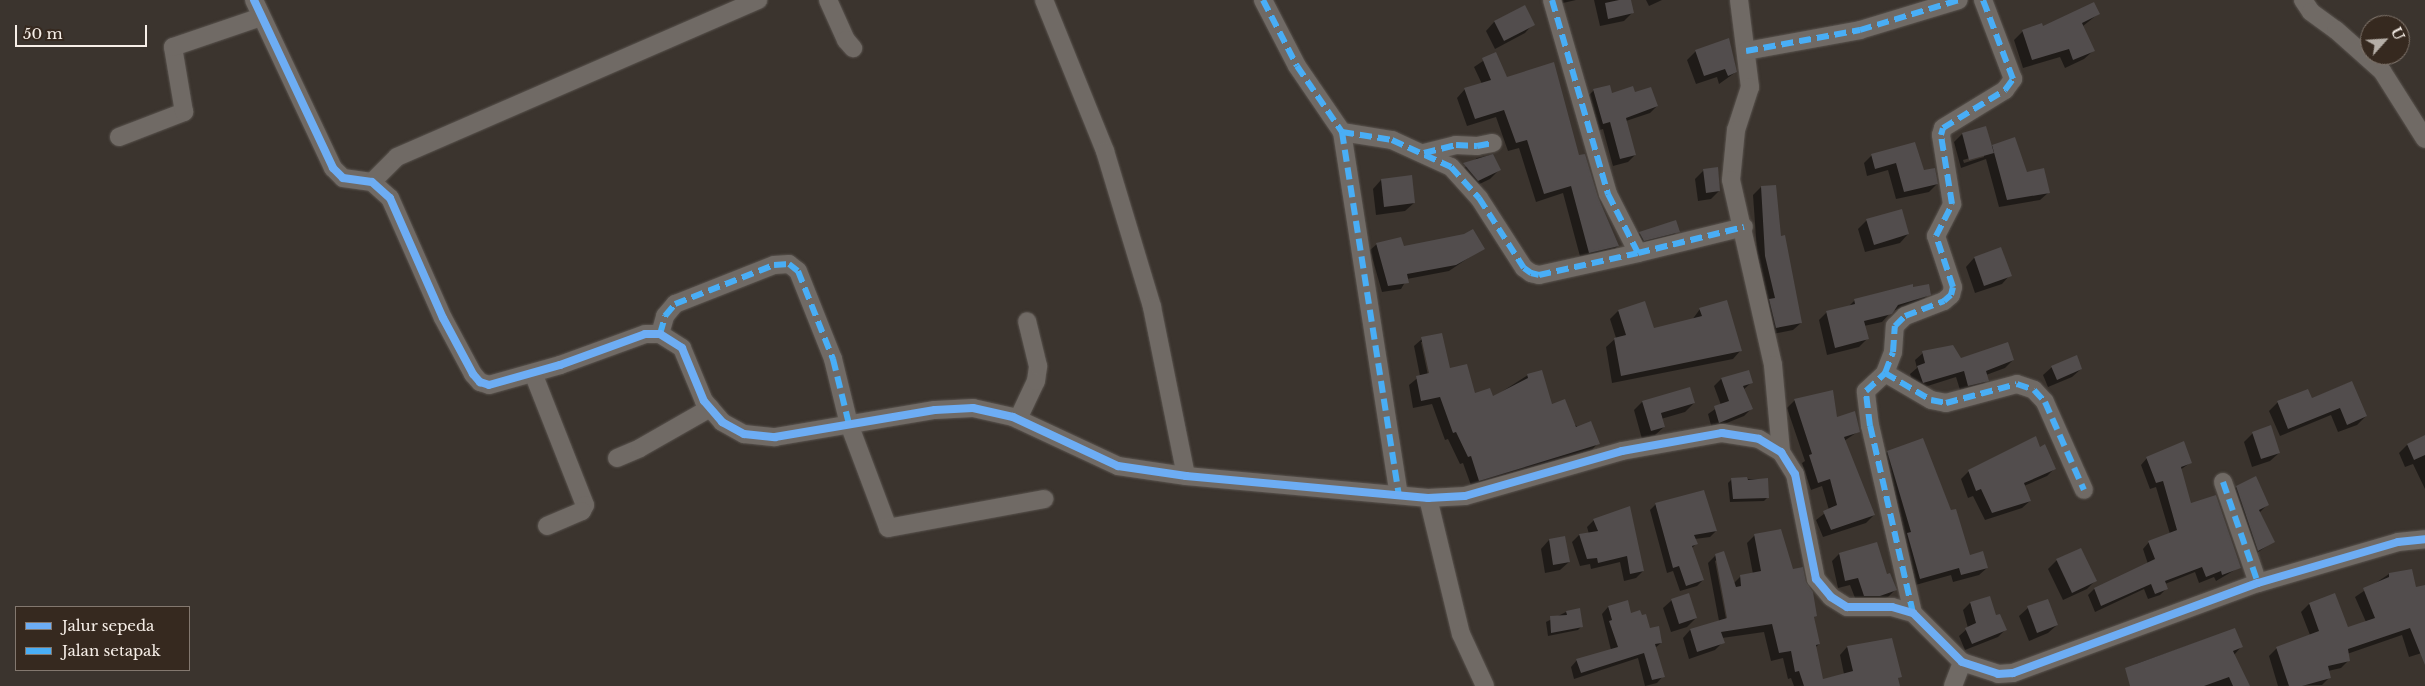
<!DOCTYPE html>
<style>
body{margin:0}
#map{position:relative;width:2425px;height:686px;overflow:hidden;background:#3b342e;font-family:"Libre Baskerville",serif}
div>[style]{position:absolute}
.shadow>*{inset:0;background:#0007}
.building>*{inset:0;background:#524d4d}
.roads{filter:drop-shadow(0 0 1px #59534e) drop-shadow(0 0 1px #59534e)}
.minor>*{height:18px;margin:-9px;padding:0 9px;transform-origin:9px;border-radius:9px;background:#706a65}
.quiet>*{height:6px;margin-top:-3px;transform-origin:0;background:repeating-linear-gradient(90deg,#49aef6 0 12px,transparent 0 18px)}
.cycleway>*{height:8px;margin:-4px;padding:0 4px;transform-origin:4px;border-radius:4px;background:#6dadf4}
span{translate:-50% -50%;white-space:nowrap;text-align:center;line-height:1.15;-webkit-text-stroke:4px #36291f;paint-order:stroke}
.legend{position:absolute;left:15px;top:606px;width:175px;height:65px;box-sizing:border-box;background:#36291f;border:1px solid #83786f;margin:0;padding:6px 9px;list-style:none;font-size:15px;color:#f7efe8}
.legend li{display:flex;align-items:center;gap:10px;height:25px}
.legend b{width:25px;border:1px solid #83786f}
.north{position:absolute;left:2360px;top:15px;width:50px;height:50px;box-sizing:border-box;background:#36291f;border:1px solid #83786f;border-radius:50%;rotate:64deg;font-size:14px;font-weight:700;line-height:20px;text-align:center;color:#f7efe8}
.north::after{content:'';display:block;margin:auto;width:18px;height:22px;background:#b5aea7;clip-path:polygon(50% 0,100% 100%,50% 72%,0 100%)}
.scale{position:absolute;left:15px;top:25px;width:132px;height:22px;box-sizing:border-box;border:2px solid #f7efe8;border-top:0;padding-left:6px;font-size:15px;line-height:18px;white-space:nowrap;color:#f7efe8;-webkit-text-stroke:4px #36291f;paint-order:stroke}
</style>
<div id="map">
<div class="shadow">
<div style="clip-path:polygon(1562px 0,1576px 0,1563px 3px)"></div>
<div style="clip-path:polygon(1594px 0,1630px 0,1632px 13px,1624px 21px,1600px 26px)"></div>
<div style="clip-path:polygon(1646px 0,1662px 0,1649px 6px)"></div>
<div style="clip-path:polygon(1524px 6px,1533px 24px,1525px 33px,1495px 49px,1486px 31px,1494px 22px)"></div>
<div style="clip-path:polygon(2098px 14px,2083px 26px,2093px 51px,2084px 59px,2065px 68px,2060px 57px,2023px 68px,2014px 40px,2023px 31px)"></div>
<div style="clip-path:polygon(1696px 51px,1736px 72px,1719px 84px,1717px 77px,1696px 84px,1687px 60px)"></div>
<div style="clip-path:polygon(1495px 53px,1506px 78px,1578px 157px,1618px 246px,1610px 254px,1581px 260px,1563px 193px,1536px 202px,1519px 148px,1508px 151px,1496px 117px,1467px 126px,1457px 98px,1465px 89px,1482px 84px,1474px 67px)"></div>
<div style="clip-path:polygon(1594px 90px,1612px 94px,1635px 94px,1657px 106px,1650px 113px,1626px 121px,1635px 155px,1628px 162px,1613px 166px,1603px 129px,1596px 131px,1587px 97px)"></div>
<div style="clip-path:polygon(evenodd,1962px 134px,1993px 146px,2048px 193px,2040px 200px,1999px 207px,1986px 159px,1961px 168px,1954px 142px,1962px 134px,1984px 154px,1984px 157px,1964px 163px,1963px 160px,1984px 154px)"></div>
<div style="clip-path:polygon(1914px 143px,1923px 172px,1937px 184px,1929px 192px,1896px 199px,1888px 170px,1867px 176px,1864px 163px,1872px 155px)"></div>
<div style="clip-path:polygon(1492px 155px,1499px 170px,1490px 179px,1469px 189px,1456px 174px,1477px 158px)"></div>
<div style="clip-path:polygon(1704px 170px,1719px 191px,1711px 199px,1698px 201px,1695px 179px)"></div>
<div style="clip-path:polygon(1381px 180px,1414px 203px,1405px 211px,1376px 215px,1373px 189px)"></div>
<div style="clip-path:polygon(1761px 187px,1780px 237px,1801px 323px,1793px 330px,1768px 335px,1758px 265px,1753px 195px)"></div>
<div style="clip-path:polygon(1867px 220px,1908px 234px,1900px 243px,1865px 252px,1858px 229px)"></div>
<div style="clip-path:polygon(1678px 231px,1674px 235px,1640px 244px,1636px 237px,1640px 233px)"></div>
<div style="clip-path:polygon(1377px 244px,1403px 247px,1483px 248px,1449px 271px,1407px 279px,1401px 289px,1382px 292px,1370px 250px)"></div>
<div style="clip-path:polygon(2001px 249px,2010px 275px,2002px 284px,1975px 293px,1966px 267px,1974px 258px)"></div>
<div style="clip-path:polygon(1929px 294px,1921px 302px,1892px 311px,1882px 322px,1864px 326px,1867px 339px,1859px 347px,1827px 355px,1819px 320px,1827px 312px,1848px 307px,1855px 300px)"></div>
<div style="clip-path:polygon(1644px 303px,1653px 330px,1692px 320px,1700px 309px,1741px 350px,1733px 359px,1612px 383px,1606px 347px,1616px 338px,1610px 319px,1618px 311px)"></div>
<div style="clip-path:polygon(evenodd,1422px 339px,1474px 395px,1492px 398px,1528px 375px,1551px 406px,1598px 443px,1591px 451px,1472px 488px,1463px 463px,1460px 464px,1448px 439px,1445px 440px,1432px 404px,1413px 408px,1409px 385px,1420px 376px,1414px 346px,1422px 339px,1421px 342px,1424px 342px,1431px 379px,1429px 380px,1421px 342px)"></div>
<div style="clip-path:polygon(1923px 353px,1960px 359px,2013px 360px,2005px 368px,1986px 375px,1987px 380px,1980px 388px,1961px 393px,1956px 377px,1915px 390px,1910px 374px,1917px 368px,1915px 360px)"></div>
<div style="clip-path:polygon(2052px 367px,2081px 369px,2072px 377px,2048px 387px,2043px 375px)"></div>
<div style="clip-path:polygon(1748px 371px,1752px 382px,1743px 390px,1751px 409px,1744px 416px,1712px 429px,1708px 414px,1721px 405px,1714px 386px,1721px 379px)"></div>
<div style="clip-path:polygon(2351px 382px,2366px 416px,2357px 425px,2338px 432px,2331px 415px,2280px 436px,2269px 411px,2278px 402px,2311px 399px)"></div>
<div style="clip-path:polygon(1795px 400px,1859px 431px,1844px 441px,1874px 515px,1866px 523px,1823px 537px,1816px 520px,1829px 510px,1822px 486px,1811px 490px,1802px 463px,1805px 461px,1787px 408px)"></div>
<div style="clip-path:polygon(1642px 402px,1694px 403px,1685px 412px,1661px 419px,1664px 427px,1655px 435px,1642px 439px,1634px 410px)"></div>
<div style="clip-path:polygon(2253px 433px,2279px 453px,2270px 461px,2252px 467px,2244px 442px)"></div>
<div style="clip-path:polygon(2425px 437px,2425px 489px,2413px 464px,2405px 467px,2399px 453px,2407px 445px)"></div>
<div style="clip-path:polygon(1923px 440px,1969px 557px,1987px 568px,1979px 575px,1953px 582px,1951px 575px,1912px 586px,1879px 460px,1887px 452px)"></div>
<div style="clip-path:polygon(2040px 448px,2054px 469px,2047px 476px,2024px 486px,2030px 501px,2022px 508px,1985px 520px,1973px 496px,1968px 498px,1961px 479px,1969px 471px)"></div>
<div style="clip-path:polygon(2147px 458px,2190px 463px,2180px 470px,2190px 505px,2240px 567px,2216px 581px,2214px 577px,2199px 583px,2195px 572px,2165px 584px,2167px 588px,2160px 595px,2148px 599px,2144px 589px,2095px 612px,2088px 595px,2094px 589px,2148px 564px,2143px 549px,2149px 542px,2170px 534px,2156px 487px,2150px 489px,2141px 465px)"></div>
<div style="clip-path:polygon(1732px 479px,1766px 479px,1768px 497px,1764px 501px,1730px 502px,1728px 483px)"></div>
<div style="clip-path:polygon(2236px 487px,2268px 504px,2259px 513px,2274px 541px,2251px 557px,2229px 494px)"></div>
<div style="clip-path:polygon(1656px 504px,1716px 531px,1710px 537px,1695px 539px,1696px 544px,1691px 549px,1703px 580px,1697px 586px,1680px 591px,1673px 571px,1667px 573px,1650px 510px)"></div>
<div style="clip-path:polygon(1594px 520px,1643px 571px,1636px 578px,1624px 581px,1620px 562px,1591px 569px,1590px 564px,1580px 566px,1572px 542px,1579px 535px,1589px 534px,1587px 527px)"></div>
<div style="clip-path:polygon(evenodd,1755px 535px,1792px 571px,1815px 616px,1813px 619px,1819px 644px,1815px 648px,1822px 680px,1844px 674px,1840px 655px,1847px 647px,1900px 676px,1892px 684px,1794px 686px,1791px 678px,1788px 679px,1783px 658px,1771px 661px,1764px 632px,1722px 638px,1723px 642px,1715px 650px,1689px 659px,1683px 638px,1690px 630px,1719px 621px,1708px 563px,1716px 555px,1733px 584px,1741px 576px,1753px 574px,1747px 543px,1755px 535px,1717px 560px,1730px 623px,1727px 624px,1715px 561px,1717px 560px)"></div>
<div style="clip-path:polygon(1564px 538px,1569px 562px,1560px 570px,1545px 573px,1541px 549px,1549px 540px)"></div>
<div style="clip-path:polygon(1839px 554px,1886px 576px,1895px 590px,1888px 597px,1872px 603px,1857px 603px,1850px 585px,1838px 588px,1832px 561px)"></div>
<div style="clip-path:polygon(2057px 560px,2095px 581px,2087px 589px,2063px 600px,2048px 569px)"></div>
<div style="clip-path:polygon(2389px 574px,2415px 589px,2425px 586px,2425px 652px,2409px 657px,2402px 635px,2347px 654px,2349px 660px,2341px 668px,2328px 671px,2330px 677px,2322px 685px,2278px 686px,2269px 656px,2277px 648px,2310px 635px,2301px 612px,2309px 604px,2347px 629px,2366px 622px,2355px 597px)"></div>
<div style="clip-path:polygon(1989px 597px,1995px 617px,2005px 630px,1998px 637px,1965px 650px,1959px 636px,1968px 628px,1963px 610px,1970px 603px)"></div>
<div style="clip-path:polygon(1672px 600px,1696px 618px,1687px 627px,1671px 632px,1663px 608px)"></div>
<div style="clip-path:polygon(1608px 607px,1630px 615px,1661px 643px,1655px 648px,1663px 676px,1657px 683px,1645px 686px,1638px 658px,1574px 679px,1571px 667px,1577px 660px,1611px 650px,1602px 614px)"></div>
<div style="clip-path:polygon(2028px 608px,2057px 625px,2048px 633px,2029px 641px,2019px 616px)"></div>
<div style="clip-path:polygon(1566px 612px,1582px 626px,1578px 630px,1548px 636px,1546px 622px)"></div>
<div style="clip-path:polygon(2235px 629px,2241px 647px,2234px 655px,2248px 686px,2133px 686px,2128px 671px,2136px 664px)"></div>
</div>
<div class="building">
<div style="clip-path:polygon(1619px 0,1631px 0,1634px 13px,1608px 19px,1605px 3px)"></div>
<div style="clip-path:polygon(2094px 2px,2100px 14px,2082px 23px,2095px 51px,2073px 60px,2069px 49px,2032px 60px,2022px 30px,2042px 23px,2043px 26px)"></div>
<div style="clip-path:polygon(1525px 5px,1535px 25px,1504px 41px,1494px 21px)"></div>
<div style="clip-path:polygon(1729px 38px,1737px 72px,1728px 76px,1725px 69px,1704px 76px,1695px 50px)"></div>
<div style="clip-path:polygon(1496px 52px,1507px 77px,1554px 62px,1579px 155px,1585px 154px,1598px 197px,1619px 246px,1589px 253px,1571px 186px,1544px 194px,1527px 140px,1516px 143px,1504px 110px,1475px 119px,1464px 88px,1491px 80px,1482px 58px)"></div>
<div style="clip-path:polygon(1610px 85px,1612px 93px,1633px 86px,1635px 92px,1651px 87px,1658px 106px,1626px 118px,1636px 155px,1620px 159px,1610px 122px,1603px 124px,1593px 89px)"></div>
<div style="clip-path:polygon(1986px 126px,1994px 153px,1969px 160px,1962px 133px)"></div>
<div style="clip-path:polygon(2015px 137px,2027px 172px,2044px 168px,2050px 193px,2007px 200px,1992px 145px)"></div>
<div style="clip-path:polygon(1915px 142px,1924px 170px,1935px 168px,1938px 184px,1904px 192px,1896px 163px,1875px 169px,1871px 154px)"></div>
<div style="clip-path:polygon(1493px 154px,1501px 170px,1478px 181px,1463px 163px)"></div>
<div style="clip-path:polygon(1718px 167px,1720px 191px,1706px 193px,1703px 169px)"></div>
<div style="clip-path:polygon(1412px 175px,1415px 203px,1384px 207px,1381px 179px)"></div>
<div style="clip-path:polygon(1776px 185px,1781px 236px,1785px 235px,1802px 323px,1776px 328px,1769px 299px,1775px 298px,1765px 256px,1761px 186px)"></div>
<div style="clip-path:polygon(1902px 209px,1909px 234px,1874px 245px,1866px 219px)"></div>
<div style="clip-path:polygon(1676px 220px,1680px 232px,1644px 241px,1639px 232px)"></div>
<div style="clip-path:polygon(1473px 229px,1485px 249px,1456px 265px,1407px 274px,1409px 283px,1388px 286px,1376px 243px,1401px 237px,1404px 246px,1464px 234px)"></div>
<div style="clip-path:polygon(2001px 247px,2012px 276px,1984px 286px,1974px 257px)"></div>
<div style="clip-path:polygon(1913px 284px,1913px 287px,1929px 284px,1931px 295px,1898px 305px,1892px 314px,1864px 321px,1869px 339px,1835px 348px,1826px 311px,1855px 304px,1854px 299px)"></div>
<div style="clip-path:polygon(1727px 300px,1742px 351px,1621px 376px,1614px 338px,1626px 335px,1618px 310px,1645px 301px,1654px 328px,1702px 316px,1699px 308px)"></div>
<div style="clip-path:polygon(1442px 333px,1450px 368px,1467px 364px,1475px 393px,1490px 388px,1493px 396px,1528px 378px,1527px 374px,1542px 370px,1552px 404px,1565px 399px,1576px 427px,1591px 421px,1600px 444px,1479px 481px,1471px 456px,1468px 457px,1456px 432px,1453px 433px,1440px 397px,1421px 401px,1416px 376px,1429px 373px,1421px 337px)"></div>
<div style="clip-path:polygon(2008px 342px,2014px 360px,1986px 371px,1989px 381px,1968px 386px,1964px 371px,1923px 383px,1917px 366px,1925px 363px,1922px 351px,1953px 345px,1961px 358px)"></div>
<div style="clip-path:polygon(2077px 355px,2082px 369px,2057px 380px,2051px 366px)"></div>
<div style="clip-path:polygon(1749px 370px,1753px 383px,1743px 386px,1753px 409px,1719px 423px,1714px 406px,1729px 401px,1721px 378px)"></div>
<div style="clip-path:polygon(2352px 381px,2367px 416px,2347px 425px,2340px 408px,2288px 429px,2277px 401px,2308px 389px,2312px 398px)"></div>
<div style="clip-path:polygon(1690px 387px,1695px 403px,1661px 413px,1665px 427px,1651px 431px,1642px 401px)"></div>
<div style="clip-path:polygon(1833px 390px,1837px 417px,1855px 411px,1860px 432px,1844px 437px,1875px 515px,1831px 530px,1823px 511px,1837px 505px,1830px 479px,1818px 483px,1809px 455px,1812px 454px,1794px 399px)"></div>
<div style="clip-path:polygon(2271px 425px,2280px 453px,2261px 459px,2252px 432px)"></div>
<div style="clip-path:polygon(2425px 435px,2425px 455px,2414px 460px,2407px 444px)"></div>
<div style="clip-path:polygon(2036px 436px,2040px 447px,2045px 444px,2056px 469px,2024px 483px,2031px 501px,1992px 513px,1981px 489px,1976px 491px,1968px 470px)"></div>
<div style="clip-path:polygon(1923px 438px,1951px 510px,1956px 509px,1970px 555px,1983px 551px,1988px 568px,1961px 575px,1959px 568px,1920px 579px,1907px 533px,1911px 532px,1887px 451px)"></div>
<div style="clip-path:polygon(2184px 441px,2192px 463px,2181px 467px,2191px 503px,2216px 495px,2241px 568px,2222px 575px,2221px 571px,2206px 577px,2202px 567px,2165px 581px,2168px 589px,2155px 594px,2151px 584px,2101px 606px,2094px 588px,2155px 559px,2148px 541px,2177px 530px,2163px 481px,2156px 483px,2146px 457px)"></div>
<div style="clip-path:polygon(2256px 476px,2269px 505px,2259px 510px,2275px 542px,2258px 551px,2236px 486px)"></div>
<div style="clip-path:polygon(1747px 477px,1748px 480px,1768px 478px,1769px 498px,1733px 499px,1731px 478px)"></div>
<div style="clip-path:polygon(1704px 490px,1717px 531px,1694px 535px,1698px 544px,1692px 546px,1704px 580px,1686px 586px,1679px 566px,1673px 568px,1655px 503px)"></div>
<div style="clip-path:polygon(1630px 506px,1644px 571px,1630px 574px,1627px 556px,1598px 563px,1597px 558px,1587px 559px,1579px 534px,1598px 531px,1593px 519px)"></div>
<div style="clip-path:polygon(1781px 529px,1793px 569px,1803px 567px,1806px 582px,1813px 592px,1817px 616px,1814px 617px,1820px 644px,1816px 645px,1823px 679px,1853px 671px,1847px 646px,1892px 638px,1902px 677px,1898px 678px,1900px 686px,1804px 686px,1799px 671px,1795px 672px,1791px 651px,1779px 653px,1772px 624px,1721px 632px,1725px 643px,1697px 652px,1690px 629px,1727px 618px,1715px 554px,1724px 551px,1736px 587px,1741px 586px,1740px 575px,1761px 571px,1754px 534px)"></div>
<div style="clip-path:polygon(1565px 536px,1570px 562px,1553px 565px,1549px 539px)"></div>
<div style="clip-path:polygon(1877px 542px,1887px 574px,1890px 573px,1897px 590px,1880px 596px,1864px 596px,1858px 578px,1845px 581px,1839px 553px)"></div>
<div style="clip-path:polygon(2081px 548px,2097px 581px,2072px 593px,2056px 559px)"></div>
<div style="clip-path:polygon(2412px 569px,2416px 587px,2425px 585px,2425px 665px,2410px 628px,2348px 649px,2350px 661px,2328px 666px,2331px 678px,2302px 686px,2289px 686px,2276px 647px,2319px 631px,2309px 603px,2335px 593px,2348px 627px,2375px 618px,2363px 588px,2389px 577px,2389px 573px)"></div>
<div style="clip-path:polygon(1689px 593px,1697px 618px,1679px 624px,1671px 599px)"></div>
<div style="clip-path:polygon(1990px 596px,1996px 615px,2000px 614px,2007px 630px,1972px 644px,1965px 628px,1976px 623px,1970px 602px)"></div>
<div style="clip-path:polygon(2048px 599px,2058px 625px,2037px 633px,2027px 606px)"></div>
<div style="clip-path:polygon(1628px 600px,1631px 613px,1640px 610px,1642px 615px,1646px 614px,1650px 628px,1659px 626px,1662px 643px,1655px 644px,1665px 677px,1652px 680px,1644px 653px,1581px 673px,1576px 659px,1618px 647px,1609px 621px,1612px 620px,1608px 606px)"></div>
<div style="clip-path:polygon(1580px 608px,1583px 627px,1551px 633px,1550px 616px,1567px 615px,1566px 611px)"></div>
<div style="clip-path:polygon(2235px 628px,2243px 647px,2233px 651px,2250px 686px,2233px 686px,2229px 677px,2204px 686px,2130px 686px,2125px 668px)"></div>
</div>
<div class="roads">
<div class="minor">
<div style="left:254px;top:0;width:186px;rotate:64.8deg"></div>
<div style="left:333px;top:168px;width:14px;rotate:45deg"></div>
<div style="left:343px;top:178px;width:29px;rotate:8deg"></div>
<div style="left:372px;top:182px;width:24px;rotate:42deg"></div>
<div style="left:390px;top:198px;width:131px;rotate:66.2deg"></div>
<div style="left:443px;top:318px;width:64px;rotate:61.8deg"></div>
<div style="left:473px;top:374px;width:11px;rotate:49deg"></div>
<div style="left:480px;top:382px;width:9px;rotate:18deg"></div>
<div style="left:489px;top:385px;width:74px;rotate:-15.7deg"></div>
<div style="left:560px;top:365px;width:90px;rotate:-20deg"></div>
<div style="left:645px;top:334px;width:15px"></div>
<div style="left:660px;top:334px;width:26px;rotate:32deg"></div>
<div style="left:682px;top:348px;width:57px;rotate:67.5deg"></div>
<div style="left:704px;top:401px;width:28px;rotate:49deg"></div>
<div style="left:722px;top:422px;width:25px;rotate:29deg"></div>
<div style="left:744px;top:434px;width:31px;rotate:6deg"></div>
<div style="left:775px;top:437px;width:162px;rotate:-9.6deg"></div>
<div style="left:935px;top:410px;width:38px;rotate:-3deg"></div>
<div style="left:973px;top:408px;width:41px;rotate:12.7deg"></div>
<div style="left:1013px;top:417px;width:116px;rotate:25deg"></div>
<div style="left:1118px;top:466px;width:69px;rotate:8.4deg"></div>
<div style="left:1186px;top:476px;width:243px;rotate:5.2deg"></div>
<div style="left:1428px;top:498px;width:37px;rotate:-3deg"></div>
<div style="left:1465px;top:496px;width:163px;rotate:-16deg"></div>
<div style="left:1622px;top:451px;width:102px;rotate:-10.2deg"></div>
<div style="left:1722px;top:433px;width:37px;rotate:9deg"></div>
<div style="left:1759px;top:439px;width:26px;rotate:31deg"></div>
<div style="left:1781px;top:452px;width:26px;rotate:58deg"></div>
<div style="left:1795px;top:474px;width:107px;rotate:78.7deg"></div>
<div style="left:1816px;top:579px;width:23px;rotate:50deg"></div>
<div style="left:1831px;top:597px;width:19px;rotate:32deg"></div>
<div style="left:1847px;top:607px;width:45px"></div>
<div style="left:1892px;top:607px;width:22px;rotate:16deg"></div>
<div style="left:1913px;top:613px;width:69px;rotate:45deg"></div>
<div style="left:1962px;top:662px;width:38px;rotate:18deg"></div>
<div style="left:1998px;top:674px;width:15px;rotate:-4deg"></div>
<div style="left:2013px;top:673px;width:261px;rotate:-20.2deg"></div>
<div style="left:2258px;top:583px;width:146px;rotate:-16.3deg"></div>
<div style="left:2398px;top:542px;width:27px;rotate:-6deg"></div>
<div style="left:828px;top:0;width:44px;rotate:65.8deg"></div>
<div style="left:846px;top:40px;width:11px;rotate:49deg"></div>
<div style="left:1044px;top:0;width:163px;rotate:68deg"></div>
<div style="left:1105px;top:151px;width:163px;rotate:73.2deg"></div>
<div style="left:1152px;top:307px;width:172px;rotate:78.6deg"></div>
<div style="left:1263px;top:0;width:74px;rotate:62.7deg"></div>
<div style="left:1297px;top:66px;width:80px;rotate:55.7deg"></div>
<div style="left:1342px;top:132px;width:51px;rotate:9.1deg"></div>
<div style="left:1392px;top:140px;width:65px;rotate:24.6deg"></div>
<div style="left:1451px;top:167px;width:42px;rotate:47.9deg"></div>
<div style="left:1479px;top:198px;width:83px;rotate:57.3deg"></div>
<div style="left:1524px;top:268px;width:9px;rotate:36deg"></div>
<div style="left:1531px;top:273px;width:8px;rotate:14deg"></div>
<div style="left:1539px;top:275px;width:101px;rotate:-12.5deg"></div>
<div style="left:1638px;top:253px;width:109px;rotate:-13.8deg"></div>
<div style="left:1552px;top:0;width:202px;rotate:73.9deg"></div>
<div style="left:1608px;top:194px;width:66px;rotate:63deg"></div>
<div style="left:1739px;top:0;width:88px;rotate:82.8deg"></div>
<div style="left:1750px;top:87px;width:45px;rotate:108deg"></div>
<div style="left:1736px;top:130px;width:50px;rotate:95.7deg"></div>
<div style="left:1731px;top:180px;width:190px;rotate:77.2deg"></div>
<div style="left:1773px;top:365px;width:87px;rotate:84.7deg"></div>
<div style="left:2303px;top:0;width:14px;rotate:56deg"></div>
<div style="left:2311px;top:12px;width:31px;rotate:36deg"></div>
<div style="left:2336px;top:30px;width:62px;rotate:41.7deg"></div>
<div style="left:2382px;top:71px;width:80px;rotate:57.7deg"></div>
<div style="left:1746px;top:51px;width:116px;rotate:-10.4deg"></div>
<div style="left:1860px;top:30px;width:103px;rotate:-16.9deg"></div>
<div style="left:1342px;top:132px;width:366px;rotate:81.1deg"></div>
<div style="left:119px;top:137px;width:70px;rotate:-21deg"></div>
<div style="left:184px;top:112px;width:66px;rotate:-99.6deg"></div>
<div style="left:173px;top:47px;width:93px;rotate:-18.8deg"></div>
<div style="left:1424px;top:153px;width:33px;rotate:-14deg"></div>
<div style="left:1456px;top:145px;width:21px;rotate:3deg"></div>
<div style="left:1477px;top:146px;width:16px;rotate:-11deg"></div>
<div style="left:372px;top:182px;width:35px;rotate:-45deg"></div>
<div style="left:397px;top:157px;width:394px;rotate:-23.5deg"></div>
<div style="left:660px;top:334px;width:19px;rotate:-74deg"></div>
<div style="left:665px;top:316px;width:16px;rotate:-50deg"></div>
<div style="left:675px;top:304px;width:106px;rotate:-21.5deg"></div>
<div style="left:774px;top:265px;width:15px;rotate:-4deg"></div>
<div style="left:789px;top:264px;width:11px;rotate:38deg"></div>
<div style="left:798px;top:271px;width:95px;rotate:68.3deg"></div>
<div style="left:833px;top:359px;width:67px;rotate:76.2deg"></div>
<div style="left:849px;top:424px;width:111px;rotate:69.4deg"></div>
<div style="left:888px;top:528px;width:159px;rotate:-10.5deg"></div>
<div style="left:533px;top:373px;width:142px;rotate:68.5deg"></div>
<div style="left:585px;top:505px;width:7px;rotate:117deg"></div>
<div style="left:582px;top:511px;width:38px;rotate:157deg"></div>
<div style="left:1885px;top:373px;width:53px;rotate:30.4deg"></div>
<div style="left:1931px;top:400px;width:15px;rotate:11deg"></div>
<div style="left:1946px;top:403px;width:73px;rotate:-15deg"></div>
<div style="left:2017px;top:384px;width:18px;rotate:19deg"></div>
<div style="left:2034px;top:390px;width:16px;rotate:47deg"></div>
<div style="left:2045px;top:402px;width:96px;rotate:66.1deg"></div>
<div style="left:1018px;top:419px;width:42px;rotate:-64.7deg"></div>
<div style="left:1036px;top:381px;width:15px;rotate:-82deg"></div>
<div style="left:1038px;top:366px;width:46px;rotate:-103.7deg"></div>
<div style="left:617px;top:458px;width:25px;rotate:-23deg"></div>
<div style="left:640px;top:448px;width:81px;rotate:-29.7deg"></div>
<div style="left:2223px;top:482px;width:107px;rotate:70.9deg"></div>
<div style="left:1428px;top:498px;width:140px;rotate:76.4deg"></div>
<div style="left:1461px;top:634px;width:57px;rotate:65.2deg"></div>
<div style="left:1913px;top:613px;width:192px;rotate:-102.9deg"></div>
<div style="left:1870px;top:426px;width:35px;rotate:-97deg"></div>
<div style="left:1866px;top:391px;width:26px;rotate:-43deg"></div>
<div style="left:1885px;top:373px;width:22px;rotate:-69deg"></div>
<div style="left:1893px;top:352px;width:26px;rotate:-86deg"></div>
<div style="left:1895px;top:326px;width:14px;rotate:-45deg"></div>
<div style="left:1905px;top:316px;width:42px;rotate:-21deg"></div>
<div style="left:1944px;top:301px;width:9px;rotate:-41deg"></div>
<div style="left:1951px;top:295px;width:8px;rotate:-76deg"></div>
<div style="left:1953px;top:287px;width:54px;rotate:-108.4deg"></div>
<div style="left:1936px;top:236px;width:36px;rotate:-63deg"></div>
<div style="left:1952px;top:204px;width:70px;rotate:-99.1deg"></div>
<div style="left:1941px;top:135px;width:7px;rotate:-74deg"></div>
<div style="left:1943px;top:128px;width:73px;rotate:-31.5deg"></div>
<div style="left:2005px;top:90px;width:14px;rotate:-54deg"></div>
<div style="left:2013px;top:79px;width:85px;rotate:-110.8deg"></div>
<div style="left:1953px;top:686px;width:26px;rotate:-69deg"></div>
</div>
</div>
<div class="quiet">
<div style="left:1263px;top:0;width:74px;rotate:62.7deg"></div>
<div style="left:1297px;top:66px;width:80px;rotate:55.7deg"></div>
<div style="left:1342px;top:132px;width:51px;rotate:9.1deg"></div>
<div style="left:1392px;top:140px;width:65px;rotate:24.6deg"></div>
<div style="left:1451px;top:167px;width:42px;rotate:47.9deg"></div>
<div style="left:1479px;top:198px;width:83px;rotate:57.3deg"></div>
<div style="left:1524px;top:268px;width:9px;rotate:36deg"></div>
<div style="left:1531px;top:273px;width:8px;rotate:14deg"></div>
<div style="left:1539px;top:275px;width:101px;rotate:-12.5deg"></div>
<div style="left:1638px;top:253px;width:109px;rotate:-13.8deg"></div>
<div style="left:1552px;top:0;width:202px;rotate:73.9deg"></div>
<div style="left:1608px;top:194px;width:66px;rotate:63deg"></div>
<div style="left:1746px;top:51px;width:116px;rotate:-10.4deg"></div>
<div style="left:1860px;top:30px;width:103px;rotate:-16.9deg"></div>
<div style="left:1342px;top:132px;width:366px;rotate:81.1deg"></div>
<div style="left:1424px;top:153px;width:33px;rotate:-14deg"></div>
<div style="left:1456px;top:145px;width:21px;rotate:3deg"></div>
<div style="left:1477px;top:146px;width:16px;rotate:-11deg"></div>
<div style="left:660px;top:334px;width:19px;rotate:-74deg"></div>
<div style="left:665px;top:316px;width:16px;rotate:-50deg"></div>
<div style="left:675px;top:304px;width:106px;rotate:-21.5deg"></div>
<div style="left:774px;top:265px;width:15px;rotate:-4deg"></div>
<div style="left:789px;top:264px;width:11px;rotate:38deg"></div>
<div style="left:798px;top:271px;width:95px;rotate:68.3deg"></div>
<div style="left:833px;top:359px;width:67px;rotate:76.2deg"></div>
<div style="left:1885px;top:373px;width:53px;rotate:30.4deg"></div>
<div style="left:1931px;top:400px;width:15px;rotate:11deg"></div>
<div style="left:1946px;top:403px;width:73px;rotate:-15deg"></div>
<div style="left:2017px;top:384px;width:18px;rotate:19deg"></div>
<div style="left:2034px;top:390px;width:16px;rotate:47deg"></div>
<div style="left:2045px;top:402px;width:96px;rotate:66.1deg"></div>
<div style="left:2223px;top:482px;width:107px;rotate:70.9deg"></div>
<div style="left:1913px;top:613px;width:192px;rotate:-102.9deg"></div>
<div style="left:1870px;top:426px;width:35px;rotate:-97deg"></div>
<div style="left:1866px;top:391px;width:26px;rotate:-43deg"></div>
<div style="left:1885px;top:373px;width:22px;rotate:-69deg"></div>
<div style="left:1893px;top:352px;width:26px;rotate:-86deg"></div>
<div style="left:1895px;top:326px;width:14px;rotate:-45deg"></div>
<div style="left:1905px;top:316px;width:42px;rotate:-21deg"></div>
<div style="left:1944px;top:301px;width:9px;rotate:-41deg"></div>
<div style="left:1951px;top:295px;width:8px;rotate:-76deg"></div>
<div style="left:1953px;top:287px;width:54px;rotate:-108.4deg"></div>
<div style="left:1936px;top:236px;width:36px;rotate:-63deg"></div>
<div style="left:1952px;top:204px;width:70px;rotate:-99.1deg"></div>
<div style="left:1941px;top:135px;width:7px;rotate:-74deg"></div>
<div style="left:1943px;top:128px;width:73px;rotate:-31.5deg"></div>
<div style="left:2005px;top:90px;width:14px;rotate:-54deg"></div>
<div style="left:2013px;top:79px;width:85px;rotate:-110.8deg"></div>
</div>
<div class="cycleway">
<div style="left:254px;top:0;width:186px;rotate:64.8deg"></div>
<div style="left:333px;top:168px;width:14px;rotate:45deg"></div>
<div style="left:343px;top:178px;width:29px;rotate:8deg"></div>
<div style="left:372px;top:182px;width:24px;rotate:42deg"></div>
<div style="left:390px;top:198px;width:131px;rotate:66.2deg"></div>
<div style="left:443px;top:318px;width:64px;rotate:61.8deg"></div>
<div style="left:473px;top:374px;width:11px;rotate:49deg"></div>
<div style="left:480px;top:382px;width:9px;rotate:18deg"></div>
<div style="left:489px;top:385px;width:74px;rotate:-15.7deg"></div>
<div style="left:560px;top:365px;width:90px;rotate:-20deg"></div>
<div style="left:645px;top:334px;width:15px"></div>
<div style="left:660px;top:334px;width:26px;rotate:32deg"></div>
<div style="left:682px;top:348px;width:57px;rotate:67.5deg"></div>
<div style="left:704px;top:401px;width:28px;rotate:49deg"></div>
<div style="left:722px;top:422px;width:25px;rotate:29deg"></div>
<div style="left:744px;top:434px;width:31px;rotate:6deg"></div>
<div style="left:775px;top:437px;width:162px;rotate:-9.6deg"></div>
<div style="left:935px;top:410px;width:38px;rotate:-3deg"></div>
<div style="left:973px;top:408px;width:41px;rotate:12.7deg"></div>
<div style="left:1013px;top:417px;width:116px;rotate:25deg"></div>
<div style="left:1118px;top:466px;width:69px;rotate:8.4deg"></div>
<div style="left:1186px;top:476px;width:243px;rotate:5.2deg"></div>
<div style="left:1428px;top:498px;width:37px;rotate:-3deg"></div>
<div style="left:1465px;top:496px;width:163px;rotate:-16deg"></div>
<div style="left:1622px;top:451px;width:102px;rotate:-10.2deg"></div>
<div style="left:1722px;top:433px;width:37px;rotate:9deg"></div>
<div style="left:1759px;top:439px;width:26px;rotate:31deg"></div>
<div style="left:1781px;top:452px;width:26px;rotate:58deg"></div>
<div style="left:1795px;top:474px;width:107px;rotate:78.7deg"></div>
<div style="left:1816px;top:579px;width:23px;rotate:50deg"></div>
<div style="left:1831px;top:597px;width:19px;rotate:32deg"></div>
<div style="left:1847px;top:607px;width:45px"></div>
<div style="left:1892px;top:607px;width:22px;rotate:16deg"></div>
<div style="left:1913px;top:613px;width:69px;rotate:45deg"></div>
<div style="left:1962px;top:662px;width:38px;rotate:18deg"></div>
<div style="left:1998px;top:674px;width:15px;rotate:-4deg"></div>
<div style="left:2013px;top:673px;width:261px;rotate:-20.2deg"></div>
<div style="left:2258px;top:583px;width:146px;rotate:-16.3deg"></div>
<div style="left:2398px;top:542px;width:27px;rotate:-6deg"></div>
</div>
<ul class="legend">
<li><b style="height:6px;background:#6dadf4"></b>Jalur sepeda</li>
<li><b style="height:6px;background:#49aef6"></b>Jalan setapak</li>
</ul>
<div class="north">U</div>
<div class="scale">50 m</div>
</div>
